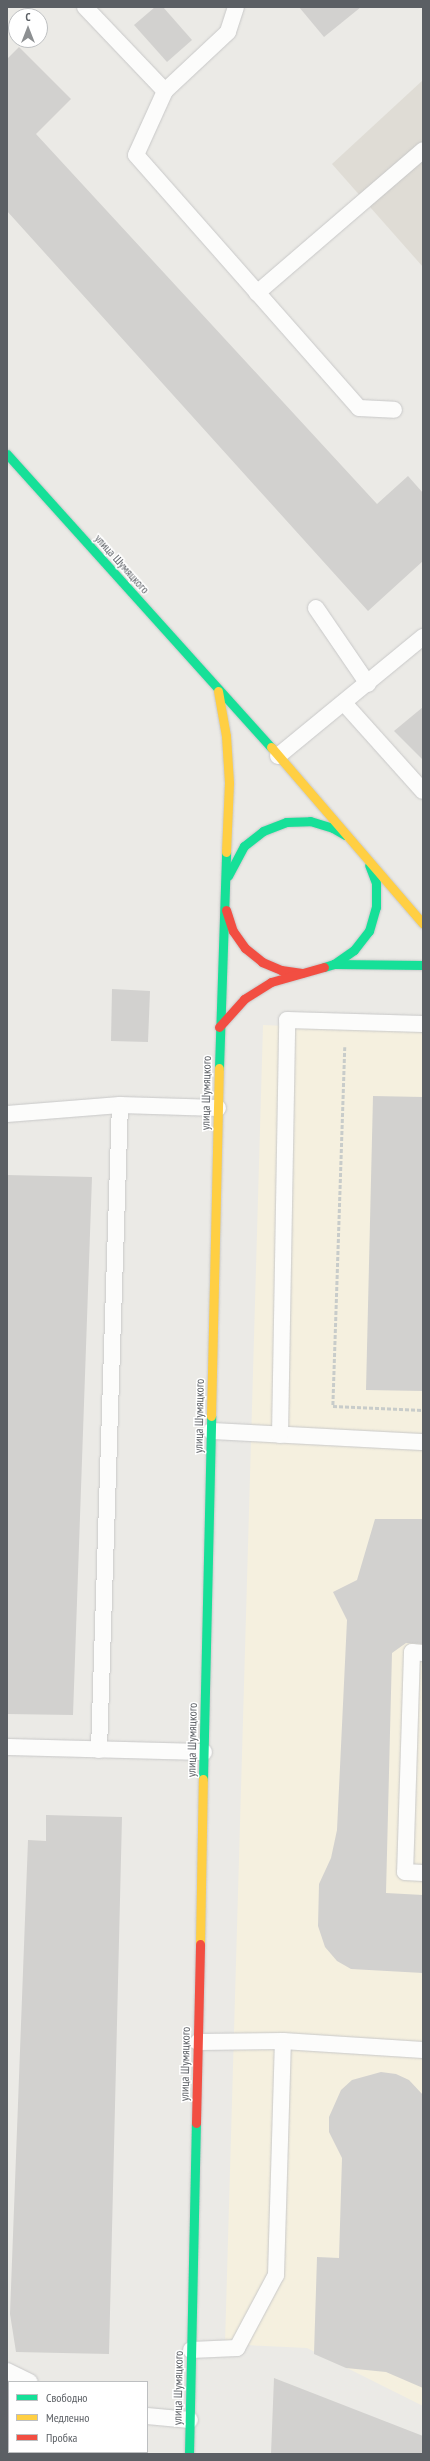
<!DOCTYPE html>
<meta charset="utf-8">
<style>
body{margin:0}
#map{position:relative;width:430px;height:2461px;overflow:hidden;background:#ebeae6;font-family:"PT Sans Narrow",sans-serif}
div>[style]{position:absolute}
.commercial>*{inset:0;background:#f5f0df}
.education>*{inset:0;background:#dfdcd5}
.building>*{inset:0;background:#d2d1cf}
.path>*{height:2.5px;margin-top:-1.25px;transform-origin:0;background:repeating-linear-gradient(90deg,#c8ccca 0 4px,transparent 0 6px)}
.roads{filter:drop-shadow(0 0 1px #c8c8c8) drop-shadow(0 0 1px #c8c8c8)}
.lane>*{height:16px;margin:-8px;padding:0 8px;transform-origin:8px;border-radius:8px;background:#fcfcfb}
.fast>*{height:9px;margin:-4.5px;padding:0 4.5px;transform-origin:4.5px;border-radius:4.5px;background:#16e098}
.slow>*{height:9px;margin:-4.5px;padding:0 4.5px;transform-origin:4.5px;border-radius:4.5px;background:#ffcf43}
.jam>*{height:9px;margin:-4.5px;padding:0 4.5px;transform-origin:4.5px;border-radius:4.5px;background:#f24e42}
span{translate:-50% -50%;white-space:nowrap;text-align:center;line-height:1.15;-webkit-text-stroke:3px #fff;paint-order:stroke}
.street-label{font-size:12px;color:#5b5f64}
.frame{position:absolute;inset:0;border:8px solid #5b5f64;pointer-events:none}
.legend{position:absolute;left:8px;top:2381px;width:140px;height:72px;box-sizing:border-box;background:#fff;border:1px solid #bdbfc1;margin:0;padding:5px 7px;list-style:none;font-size:12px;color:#5b5f64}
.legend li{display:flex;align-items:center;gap:8px;height:20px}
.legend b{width:20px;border:1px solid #bdbfc1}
.north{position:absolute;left:8px;top:8px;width:40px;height:40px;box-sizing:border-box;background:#fff;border:1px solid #bdbfc1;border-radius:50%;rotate:0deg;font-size:11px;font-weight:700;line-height:16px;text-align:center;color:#5b5f64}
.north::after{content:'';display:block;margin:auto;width:14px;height:18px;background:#8d9092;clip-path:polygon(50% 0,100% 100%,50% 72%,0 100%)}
</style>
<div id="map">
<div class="commercial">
<div style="clip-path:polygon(263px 1025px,423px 1032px,423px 2406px,307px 2348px,225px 2344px)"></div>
</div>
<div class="education">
<div style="clip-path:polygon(423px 80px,423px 267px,332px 164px)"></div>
</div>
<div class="building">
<div style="clip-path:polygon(155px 7px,163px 7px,192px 40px,167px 62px,134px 25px)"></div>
<div style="clip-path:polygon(299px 7px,361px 7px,324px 37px)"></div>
<div style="clip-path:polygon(19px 47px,71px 99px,36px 134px,377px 504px,408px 476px,423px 493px,423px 561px,368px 611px,7px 211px,7px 59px)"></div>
<div style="clip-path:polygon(423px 707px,423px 760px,394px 731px)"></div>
<div style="clip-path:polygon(112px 989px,150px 991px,148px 1042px,111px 1041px)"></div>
<div style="clip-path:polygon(373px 1096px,423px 1097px,423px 1391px,366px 1390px)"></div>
<div style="clip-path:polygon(7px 1175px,92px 1177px,73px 1715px,7px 1714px)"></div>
<div style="clip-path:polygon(375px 1519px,423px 1519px,423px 1644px,406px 1643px,392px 1653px,386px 1893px,423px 1895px,423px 1973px,351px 1969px,337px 1961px,325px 1947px,318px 1926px,319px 1884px,331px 1858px,337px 1830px,347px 1620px,333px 1592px,357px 1580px)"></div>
<div style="clip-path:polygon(46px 1815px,122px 1817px,109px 2354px,16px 2352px,10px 2314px,28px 1840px,46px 1841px)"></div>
<div style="clip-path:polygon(381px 2072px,396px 2074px,409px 2080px,423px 2095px,423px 2388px,386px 2372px,346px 2368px,314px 2354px,317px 2257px,339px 2258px,342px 2158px,329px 2132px,329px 2117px,341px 2090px,352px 2080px)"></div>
<div style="clip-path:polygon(274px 2378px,423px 2436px,423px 2454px,271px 2454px)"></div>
<div style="clip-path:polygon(7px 2432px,9px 2452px,50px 2454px,7px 2454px)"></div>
</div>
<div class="path">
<div style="left:345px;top:1047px;width:359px;rotate:91.9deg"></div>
<div style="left:333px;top:1406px;width:90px;rotate:2.5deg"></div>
</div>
<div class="roads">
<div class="lane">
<div style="left:85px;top:7px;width:116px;rotate:46.4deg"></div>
<div style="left:236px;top:7px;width:26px;rotate:108deg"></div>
<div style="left:228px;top:32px;width:86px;rotate:136.9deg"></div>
<div style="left:165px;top:91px;width:70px;rotate:114.4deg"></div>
<div style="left:136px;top:155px;width:337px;rotate:48.6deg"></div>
<div style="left:359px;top:408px;width:35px;rotate:3deg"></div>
<div style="left:257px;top:293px;width:219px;rotate:-40.7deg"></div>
<div style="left:316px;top:608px;width:92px;rotate:55.6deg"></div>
<div style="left:344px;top:703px;width:118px;rotate:48.1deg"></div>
<div style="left:278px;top:756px;width:188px;rotate:-39.4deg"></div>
<div style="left:7px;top:1114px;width:113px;rotate:-4.6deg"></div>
<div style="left:120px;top:1105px;width:98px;rotate:1.8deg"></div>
<div style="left:211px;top:1431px;width:212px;rotate:3deg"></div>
<div style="left:280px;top:1435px;width:415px;rotate:-89deg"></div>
<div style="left:287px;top:1020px;width:136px;rotate:1.7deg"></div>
<div style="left:423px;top:1653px;width:11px;rotate:-175deg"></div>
<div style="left:412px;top:1652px;width:220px;rotate:91.8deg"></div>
<div style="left:405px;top:1872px;width:18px;rotate:3deg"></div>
<div style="left:7px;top:1747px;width:197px;rotate:1.5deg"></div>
<div style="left:99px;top:1750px;width:645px;rotate:-88.14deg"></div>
<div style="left:198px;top:2042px;width:85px;rotate:-0.7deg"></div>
<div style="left:283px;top:2041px;width:140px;rotate:3.7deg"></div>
<div style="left:191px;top:2350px;width:46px;rotate:-2.5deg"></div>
<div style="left:237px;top:2348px;width:83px;rotate:-61.9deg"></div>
<div style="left:276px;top:2275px;width:234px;rotate:-88.3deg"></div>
<div style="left:7px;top:2371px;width:25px;rotate:26deg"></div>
<div style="left:147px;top:2416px;width:43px;rotate:5.3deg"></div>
</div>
<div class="fast">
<div style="left:7px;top:454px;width:394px;rotate:48deg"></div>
<div style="left:228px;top:876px;width:34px;rotate:-62deg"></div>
<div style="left:244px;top:846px;width:24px;rotate:-38deg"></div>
<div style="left:263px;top:831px;width:25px;rotate:-21deg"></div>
<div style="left:286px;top:822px;width:24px;rotate:-2deg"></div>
<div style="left:310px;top:821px;width:24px;rotate:17deg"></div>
<div style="left:333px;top:828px;width:14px;rotate:30deg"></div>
<div style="left:334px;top:964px;width:89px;rotate:0.6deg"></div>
<div style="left:324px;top:967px;width:10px;rotate:-17deg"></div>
<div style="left:334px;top:964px;width:24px;rotate:-35deg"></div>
<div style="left:354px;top:950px;width:24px;rotate:-52deg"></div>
<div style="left:369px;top:931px;width:25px;rotate:-74deg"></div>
<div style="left:376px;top:907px;width:24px;rotate:-90deg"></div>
<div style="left:376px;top:883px;width:19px;rotate:-111deg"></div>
<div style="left:219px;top:1068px;width:216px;rotate:-88.1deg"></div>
<div style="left:203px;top:1779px;width:363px;rotate:-88.7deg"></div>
<div style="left:189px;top:2454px;width:331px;rotate:-88.8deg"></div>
</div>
<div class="slow">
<div style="left:218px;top:691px;width:46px;rotate:79.9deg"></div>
<div style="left:226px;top:736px;width:47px;rotate:86.3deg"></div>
<div style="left:229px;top:783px;width:69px;rotate:92.5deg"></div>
<div style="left:271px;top:747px;width:233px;rotate:49.3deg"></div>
<div style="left:211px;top:1416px;width:348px;rotate:-88.7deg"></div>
<div style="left:200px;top:1944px;width:165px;rotate:-89deg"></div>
</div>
<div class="jam">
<div style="left:226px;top:910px;width:22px;rotate:72deg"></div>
<div style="left:233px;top:931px;width:21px;rotate:55deg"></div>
<div style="left:245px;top:948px;width:22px;rotate:39deg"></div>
<div style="left:262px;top:962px;width:21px;rotate:23deg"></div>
<div style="left:281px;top:970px;width:21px;rotate:8deg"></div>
<div style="left:219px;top:1027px;width:38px;rotate:-48deg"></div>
<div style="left:244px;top:999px;width:32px;rotate:-32deg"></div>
<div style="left:271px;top:982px;width:55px;rotate:-15.8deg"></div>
<div style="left:196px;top:2123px;width:179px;rotate:-88.7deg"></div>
</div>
</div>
<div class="street-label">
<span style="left:122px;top:564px;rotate:48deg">улица Шумяцкого</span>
<span style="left:206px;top:1093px;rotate:-89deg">улица Шумяцкого</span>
<span style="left:199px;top:1416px;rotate:-89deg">улица Шумяцкого</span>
<span style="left:192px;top:1740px;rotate:-89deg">улица Шумяцкого</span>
<span style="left:185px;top:2064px;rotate:-89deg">улица Шумяцкого</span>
<span style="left:178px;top:2388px;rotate:-89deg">улица Шумяцкого</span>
</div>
<div class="frame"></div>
<ul class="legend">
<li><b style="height:5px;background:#16e098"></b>Свободно</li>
<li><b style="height:5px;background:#ffcf43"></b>Медленно</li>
<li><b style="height:5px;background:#f24e42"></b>Пробка</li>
</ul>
<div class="north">С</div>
</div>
